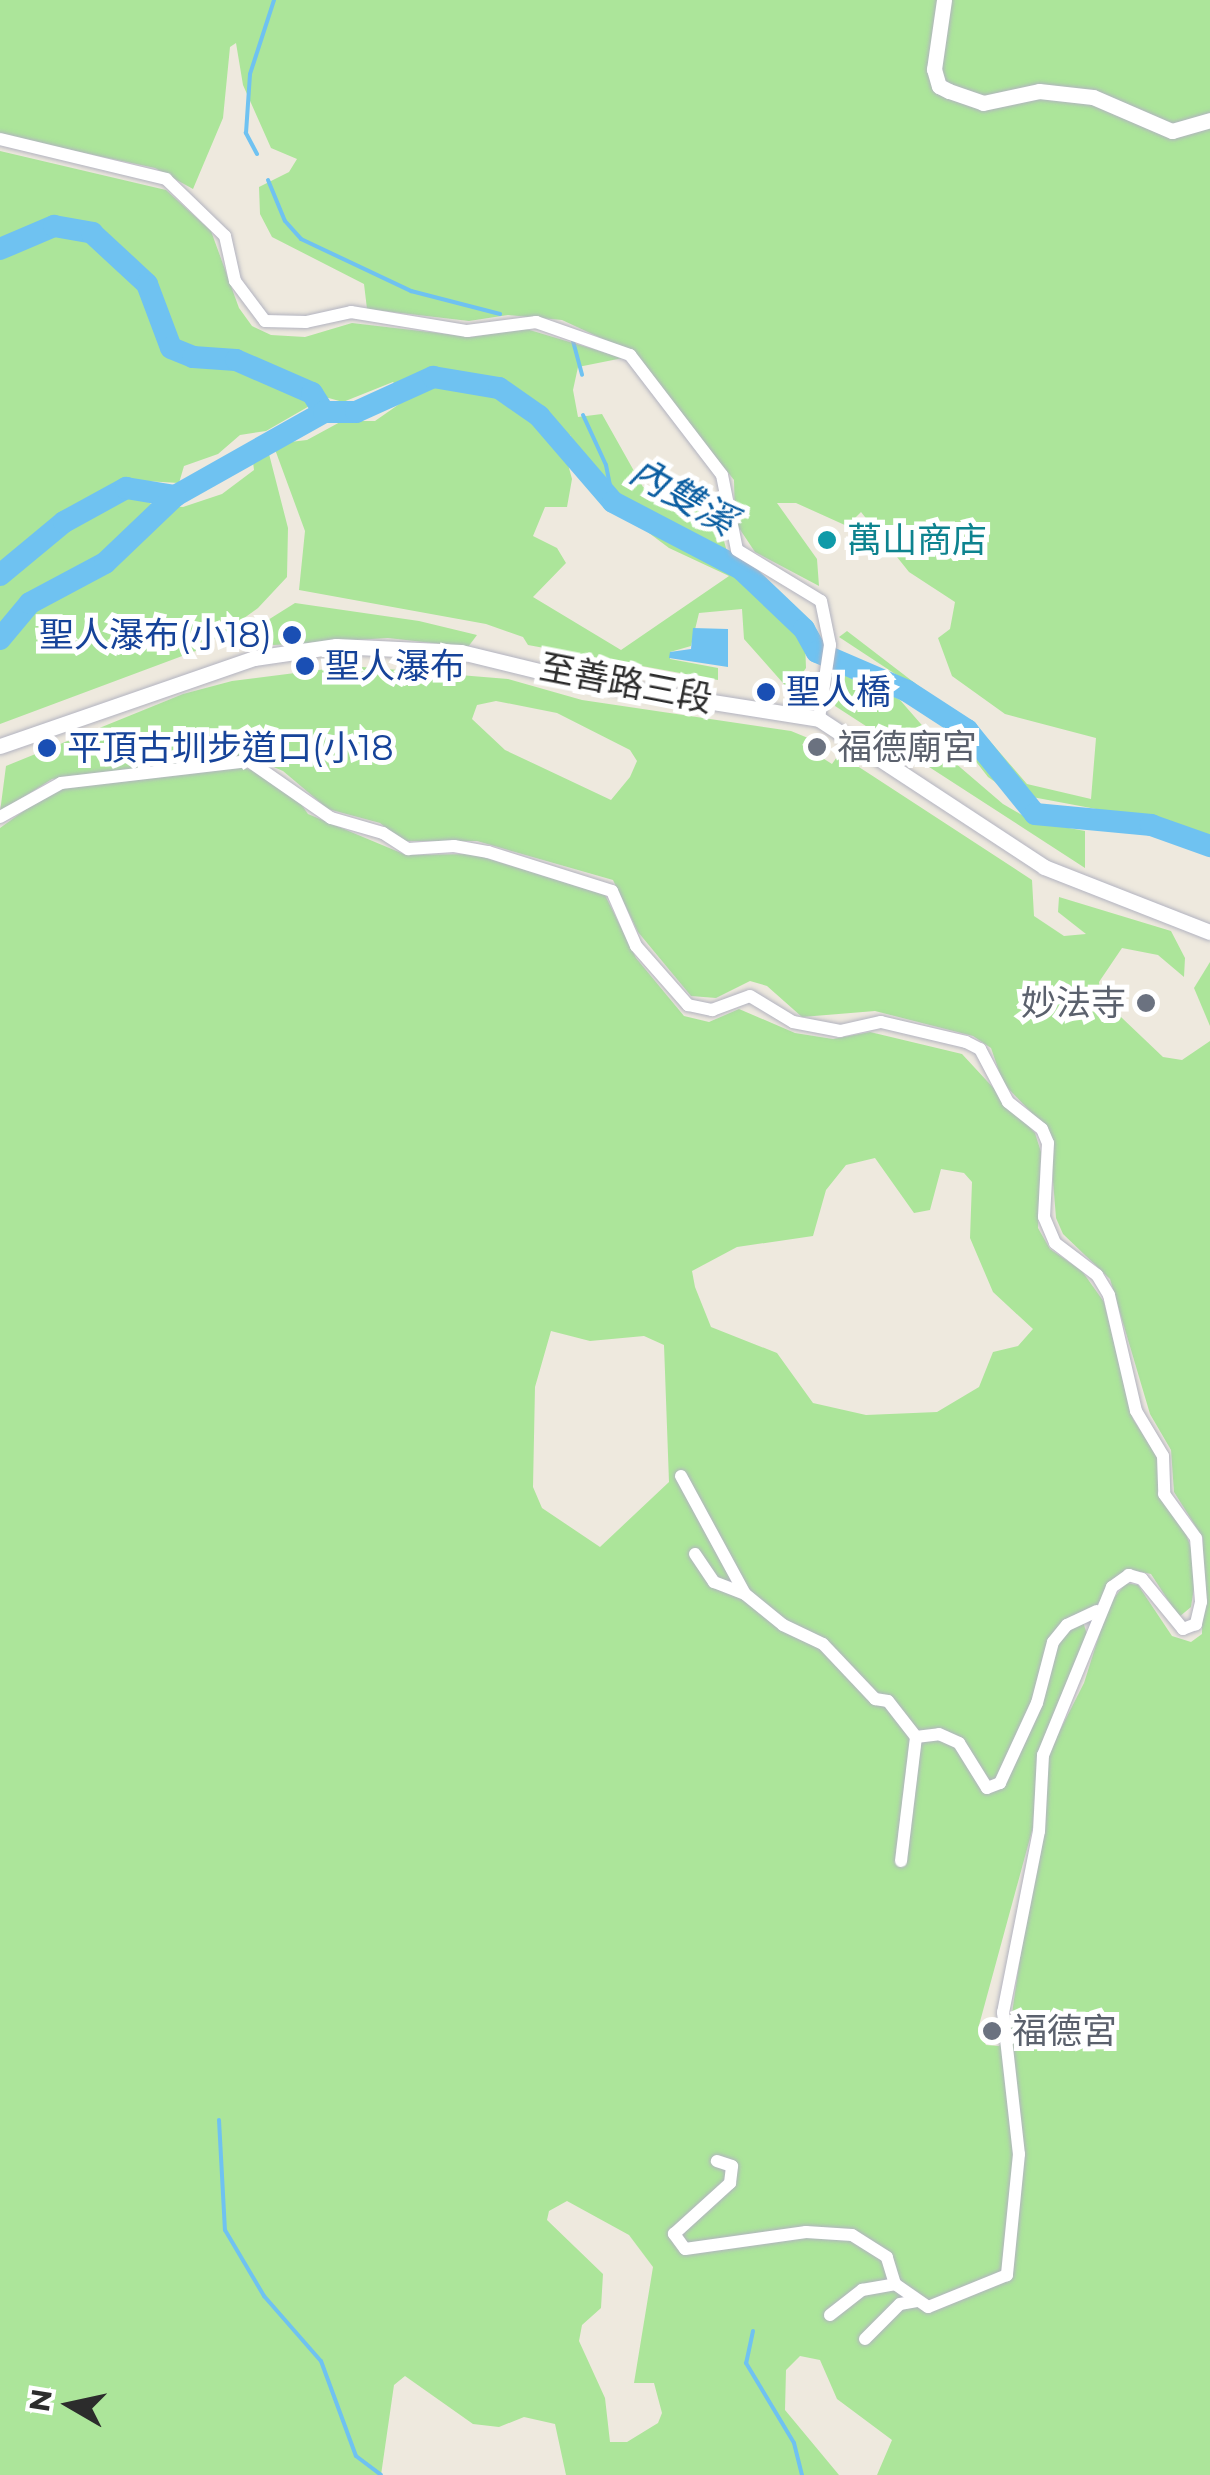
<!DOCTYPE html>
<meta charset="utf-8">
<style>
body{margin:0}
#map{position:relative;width:1210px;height:2475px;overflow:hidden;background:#eee9de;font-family:Montserrat,"Noto Sans TC",sans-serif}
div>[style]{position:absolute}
.green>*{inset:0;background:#ace59a}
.water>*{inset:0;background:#6fc2f1}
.stream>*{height:4px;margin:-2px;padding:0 2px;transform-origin:2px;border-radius:2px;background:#6fc2f1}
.river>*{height:22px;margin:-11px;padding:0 11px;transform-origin:11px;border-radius:11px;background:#6fc2f1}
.roads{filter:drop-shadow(0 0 2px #b2b3c0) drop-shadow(0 0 2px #b2b3c0)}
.minor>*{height:12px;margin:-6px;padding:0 6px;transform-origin:6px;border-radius:6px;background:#fff}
.tertiary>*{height:15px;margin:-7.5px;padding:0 7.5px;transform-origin:7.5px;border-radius:7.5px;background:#fff}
.dots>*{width:28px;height:28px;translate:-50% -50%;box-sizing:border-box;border:5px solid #fff;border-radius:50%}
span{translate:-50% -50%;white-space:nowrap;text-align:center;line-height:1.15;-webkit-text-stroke:10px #fff;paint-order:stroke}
.culture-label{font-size:35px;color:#0d838f}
.left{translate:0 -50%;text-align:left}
.transit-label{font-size:35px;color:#164399}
.right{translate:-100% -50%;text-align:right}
.street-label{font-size:35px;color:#2c2c2c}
.worship-label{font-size:35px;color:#5b616d}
.water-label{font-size:38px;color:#0b5ea1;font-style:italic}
.north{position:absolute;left:20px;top:2355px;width:100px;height:100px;-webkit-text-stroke:8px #fff;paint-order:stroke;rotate:279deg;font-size:28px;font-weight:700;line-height:40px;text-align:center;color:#2c2c2c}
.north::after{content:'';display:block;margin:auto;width:35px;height:45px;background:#2c2c2c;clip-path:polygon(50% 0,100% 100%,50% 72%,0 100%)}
</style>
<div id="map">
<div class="green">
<div style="clip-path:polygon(0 0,1210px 0,1210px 839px,1155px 820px,1011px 793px,988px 777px,921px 691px,839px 637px,847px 631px,989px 740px,1027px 784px,1091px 799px,1096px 738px,1005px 714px,952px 676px,938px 638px,950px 629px,955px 602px,909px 572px,861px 512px,847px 526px,796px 503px,777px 503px,817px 559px,819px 586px,755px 552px,735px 522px,734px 480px,633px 353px,562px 320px,508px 315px,469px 321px,367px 309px,364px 284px,272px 237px,260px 214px,259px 187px,289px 172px,297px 159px,271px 148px,243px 85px,236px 43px,230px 47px,223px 118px,193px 189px,155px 168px,0 135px)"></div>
<div style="clip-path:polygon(evenodd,0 151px,166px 190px,211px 231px,239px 308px,252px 326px,271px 335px,305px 337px,352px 323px,472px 337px,523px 328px,623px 358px,578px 367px,573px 390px,578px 417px,602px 414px,643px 487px,668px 503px,714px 504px,730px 563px,805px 641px,806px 668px,790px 691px,744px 639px,742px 609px,699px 613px,691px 646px,670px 652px,670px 659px,718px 668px,718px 680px,528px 645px,523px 637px,486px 624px,299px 590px,305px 531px,273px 444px,307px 440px,342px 421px,375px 421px,408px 398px,393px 382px,343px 402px,325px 397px,266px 431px,240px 435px,218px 454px,184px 466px,179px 483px,128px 480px,127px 489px,153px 505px,183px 507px,222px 494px,254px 470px,252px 454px,268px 450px,288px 528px,287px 577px,258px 608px,201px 649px,0 724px,0 151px,570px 435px,609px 503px,669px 548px,729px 576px,621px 650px,533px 597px,566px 563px,557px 548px,533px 536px,545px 507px,567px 507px,572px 479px,563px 446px,570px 435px)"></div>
<div style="clip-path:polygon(295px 603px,419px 621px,477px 635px,468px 647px,388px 638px,274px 645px,239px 638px)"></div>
<div style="clip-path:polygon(evenodd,350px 666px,508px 679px,582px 700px,791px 731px,808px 738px,802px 745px,832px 764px,839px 754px,1032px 880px,1034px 916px,1064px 936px,1086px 934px,1058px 912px,1059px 897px,1171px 931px,1185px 958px,1184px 977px,1158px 955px,1122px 948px,1099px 982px,1101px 998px,1163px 1057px,1182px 1060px,1210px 1041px,1210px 2475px,877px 2475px,892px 2440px,837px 2399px,820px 2360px,800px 2356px,786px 2370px,785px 2410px,839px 2475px,566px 2475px,555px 2424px,524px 2417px,499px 2427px,473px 2424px,405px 2376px,394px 2385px,381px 2475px,0 2475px,0 828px,46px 795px,61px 787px,232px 766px,257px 771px,294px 794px,308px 814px,406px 855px,473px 854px,605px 895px,636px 958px,684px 1016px,709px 1022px,739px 1009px,795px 1033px,833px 1039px,870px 1032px,962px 1054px,1035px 1133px,1041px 1152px,1038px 1228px,1050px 1249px,1082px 1271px,1104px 1302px,1133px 1419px,1158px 1458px,1194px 1556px,1195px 1581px,1191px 1607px,1179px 1617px,1151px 1574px,1126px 1569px,1083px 1622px,1087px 1634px,1037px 1765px,1033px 1827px,978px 2029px,986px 2045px,999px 2046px,1009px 2034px,1050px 1750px,1084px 1683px,1109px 1604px,1126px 1583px,1138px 1585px,1172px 1636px,1191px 1642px,1202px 1634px,1203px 1538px,1174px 1492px,1171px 1450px,1150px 1414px,1110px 1279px,1063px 1234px,1056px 1218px,1049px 1131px,1003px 1083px,991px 1048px,973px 1036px,875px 1011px,802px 1017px,767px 986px,750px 981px,716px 998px,691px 996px,638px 932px,613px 880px,477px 841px,403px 841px,380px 823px,328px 809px,283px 771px,245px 755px,52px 779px,0 812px,6px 766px,183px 694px,232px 681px,350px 666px,496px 701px,557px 713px,630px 750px,637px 761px,630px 777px,611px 800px,505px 750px,472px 719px,477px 705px,496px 701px,350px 666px,875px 1158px,914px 1213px,930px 1210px,941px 1169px,964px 1173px,972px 1182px,970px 1238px,993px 1292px,1033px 1329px,1018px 1346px,993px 1352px,979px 1387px,937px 1412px,866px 1415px,813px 1403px,777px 1353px,711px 1327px,695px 1287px,692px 1271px,737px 1247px,813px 1236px,826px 1190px,846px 1165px,875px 1158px,350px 666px,551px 1331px,590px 1341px,644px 1336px,664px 1345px,669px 1482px,600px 1547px,542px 1508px,533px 1487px,535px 1387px,551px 1331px,350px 666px,567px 2201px,629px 2235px,653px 2267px,634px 2383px,654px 2383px,662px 2413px,658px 2423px,627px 2442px,610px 2442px,605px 2398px,579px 2341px,582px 2325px,601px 2308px,603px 2274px,547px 2220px,549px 2211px,567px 2201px)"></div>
<div style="clip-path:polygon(841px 667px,900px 700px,954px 762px,1003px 804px,1032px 821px,1085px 831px,1085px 868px,835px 706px)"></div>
<div style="clip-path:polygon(1210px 962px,1210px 1026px,1194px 988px)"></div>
</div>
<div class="water">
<div style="clip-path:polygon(693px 628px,728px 629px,728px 667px,669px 658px,670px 652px,691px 649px)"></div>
</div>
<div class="stream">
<div style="left:257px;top:154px;width:24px;rotate:-118deg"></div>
<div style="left:246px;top:133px;width:59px;rotate:-86.1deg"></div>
<div style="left:250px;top:74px;width:78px;rotate:-72deg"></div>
<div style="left:268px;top:180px;width:44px;rotate:67.5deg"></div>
<div style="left:285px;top:221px;width:24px;rotate:48deg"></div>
<div style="left:301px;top:239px;width:122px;rotate:25.3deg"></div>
<div style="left:411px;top:291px;width:92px;rotate:14.5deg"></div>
<div style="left:573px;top:341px;width:35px;rotate:75deg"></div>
<div style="left:583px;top:415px;width:55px;rotate:65.3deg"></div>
<div style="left:606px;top:465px;width:38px;rotate:79deg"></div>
<div style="left:219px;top:2120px;width:110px;rotate:86.9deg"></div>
<div style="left:225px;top:2230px;width:77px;rotate:59.4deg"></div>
<div style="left:264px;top:2296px;width:86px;rotate:48.8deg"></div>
<div style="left:321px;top:2361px;width:101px;rotate:69.8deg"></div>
<div style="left:356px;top:2456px;width:31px;rotate:37deg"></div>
<div style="left:753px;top:2331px;width:33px;rotate:102deg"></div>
<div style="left:746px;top:2363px;width:93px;rotate:59deg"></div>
<div style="left:794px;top:2443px;width:33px;rotate:76deg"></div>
</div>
<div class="river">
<div style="left:0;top:249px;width:59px;rotate:-23.1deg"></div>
<div style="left:54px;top:226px;width:39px;rotate:10deg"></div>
<div style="left:92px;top:233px;width:75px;rotate:42.8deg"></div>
<div style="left:147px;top:284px;width:68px;rotate:69.4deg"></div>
<div style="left:171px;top:348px;width:24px;rotate:22deg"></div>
<div style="left:193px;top:357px;width:43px;rotate:4deg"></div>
<div style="left:236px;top:360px;width:83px;rotate:23.5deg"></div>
<div style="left:312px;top:393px;width:22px;rotate:58deg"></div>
<div style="left:0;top:575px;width:83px;rotate:-39.6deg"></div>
<div style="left:64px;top:522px;width:71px;rotate:-28.7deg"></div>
<div style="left:126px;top:488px;width:50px;rotate:9.3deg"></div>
<div style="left:175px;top:496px;width:171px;rotate:-29.4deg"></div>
<div style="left:324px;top:412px;width:32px"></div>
<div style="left:356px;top:412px;width:85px;rotate:-24.4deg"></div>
<div style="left:433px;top:377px;width:67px;rotate:9.5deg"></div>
<div style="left:499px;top:388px;width:49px;rotate:35deg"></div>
<div style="left:539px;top:416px;width:113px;rotate:49.3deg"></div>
<div style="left:613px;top:502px;width:144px;rotate:27.6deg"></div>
<div style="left:741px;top:569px;width:87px;rotate:43.6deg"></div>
<div style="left:804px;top:629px;width:26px;rotate:61deg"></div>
<div style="left:817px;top:652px;width:98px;rotate:23.4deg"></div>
<div style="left:907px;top:691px;width:72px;rotate:33deg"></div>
<div style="left:967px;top:730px;width:108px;rotate:51deg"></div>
<div style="left:1035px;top:814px;width:117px;rotate:5.4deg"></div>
<div style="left:1151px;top:825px;width:63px;rotate:19.6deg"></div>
<div style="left:0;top:639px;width:47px;rotate:-50.2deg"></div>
<div style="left:30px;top:603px;width:85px;rotate:-28.1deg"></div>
<div style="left:105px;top:563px;width:97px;rotate:-43.7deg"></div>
</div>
<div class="roads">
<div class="minor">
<div style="left:0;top:139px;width:171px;rotate:13.5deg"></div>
<div style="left:166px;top:179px;width:82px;rotate:44deg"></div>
<div style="left:225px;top:236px;width:46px;rotate:77.5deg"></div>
<div style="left:235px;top:281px;width:50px;rotate:53.1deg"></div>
<div style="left:265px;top:321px;width:41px;rotate:1.4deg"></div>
<div style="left:306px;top:322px;width:46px;rotate:-12.5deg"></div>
<div style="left:351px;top:312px;width:118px;rotate:9.3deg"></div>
<div style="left:467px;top:331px;width:70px;rotate:-7.4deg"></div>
<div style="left:536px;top:322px;width:100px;rotate:19.3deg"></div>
<div style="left:630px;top:355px;width:151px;rotate:52.5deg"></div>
<div style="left:722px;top:475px;width:76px;rotate:78.7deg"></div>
<div style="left:737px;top:550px;width:98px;rotate:31.3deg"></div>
<div style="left:821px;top:601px;width:45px;rotate:78.4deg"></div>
<div style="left:830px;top:645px;width:75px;rotate:98.5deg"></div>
<div style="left:0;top:817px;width:70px;rotate:-29.1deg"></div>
<div style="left:61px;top:783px;width:189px;rotate:-6.7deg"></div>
<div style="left:249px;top:761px;width:100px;rotate:34.8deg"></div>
<div style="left:331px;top:818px;width:54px;rotate:16.1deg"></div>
<div style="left:383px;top:833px;width:30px;rotate:33deg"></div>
<div style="left:408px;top:849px;width:46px;rotate:-3.7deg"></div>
<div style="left:454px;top:846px;width:35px;rotate:10deg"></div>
<div style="left:488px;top:852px;width:130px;rotate:17.5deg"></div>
<div style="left:612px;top:891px;width:60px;rotate:66.4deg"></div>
<div style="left:636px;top:946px;width:79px;rotate:48.6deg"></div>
<div style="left:688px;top:1005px;width:25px;rotate:12deg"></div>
<div style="left:712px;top:1010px;width:40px;rotate:-20.2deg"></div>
<div style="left:750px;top:996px;width:50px;rotate:31.2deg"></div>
<div style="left:793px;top:1022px;width:48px;rotate:10.8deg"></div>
<div style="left:840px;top:1031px;width:42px;rotate:-12.4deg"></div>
<div style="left:881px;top:1022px;width:87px;rotate:13.2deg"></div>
<div style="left:966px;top:1042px;width:16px;rotate:27deg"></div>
<div style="left:980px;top:1049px;width:60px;rotate:62.2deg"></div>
<div style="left:1008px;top:1102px;width:43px;rotate:38.5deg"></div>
<div style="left:1042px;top:1129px;width:15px;rotate:67deg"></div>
<div style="left:1048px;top:1143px;width:74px;rotate:93.1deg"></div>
<div style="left:1044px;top:1217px;width:28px;rotate:67deg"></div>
<div style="left:1055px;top:1243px;width:53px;rotate:37.3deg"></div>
<div style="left:1097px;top:1275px;width:23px;rotate:59deg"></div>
<div style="left:1109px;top:1295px;width:119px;rotate:76.9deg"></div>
<div style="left:1136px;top:1411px;width:52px;rotate:59deg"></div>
<div style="left:1163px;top:1456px;width:38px;rotate:88deg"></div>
<div style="left:1164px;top:1494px;width:54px;rotate:54deg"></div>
<div style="left:1196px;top:1538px;width:64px;rotate:85.5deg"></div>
<div style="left:1201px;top:1602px;width:23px;rotate:103deg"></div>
<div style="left:1196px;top:1624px;width:14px;rotate:159deg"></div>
<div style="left:1183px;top:1629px;width:65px;rotate:-129.4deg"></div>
<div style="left:1142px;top:1579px;width:14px;rotate:-163deg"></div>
<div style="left:1129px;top:1575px;width:21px;rotate:145deg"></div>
<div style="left:1112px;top:1587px;width:182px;rotate:112.3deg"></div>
<div style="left:1043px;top:1755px;width:76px;rotate:93deg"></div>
<div style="left:1039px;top:1831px;width:185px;rotate:101.2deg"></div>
<div style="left:1003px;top:2012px;width:143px;rotate:83.6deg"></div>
<div style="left:1019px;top:2154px;width:122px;rotate:95.7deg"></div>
<div style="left:1007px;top:2275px;width:85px;rotate:157.9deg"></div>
<div style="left:928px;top:2307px;width:40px;rotate:-145.1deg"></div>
<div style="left:895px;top:2284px;width:28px;rotate:-107deg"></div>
<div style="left:887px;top:2257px;width:41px;rotate:-147.8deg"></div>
<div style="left:852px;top:2235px;width:46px;rotate:-176.3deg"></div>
<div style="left:806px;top:2232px;width:122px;rotate:172deg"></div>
<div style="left:685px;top:2249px;width:19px;rotate:-126deg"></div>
<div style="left:674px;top:2234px;width:76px;rotate:-42.3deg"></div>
<div style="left:730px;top:2183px;width:17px;rotate:-83deg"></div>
<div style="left:732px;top:2166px;width:16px;rotate:-162deg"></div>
<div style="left:681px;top:1476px;width:134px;rotate:61.5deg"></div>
<div style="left:745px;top:1594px;width:49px;rotate:39.2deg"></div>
<div style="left:783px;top:1625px;width:44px;rotate:25.4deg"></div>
<div style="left:823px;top:1644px;width:76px;rotate:46.6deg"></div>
<div style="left:875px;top:1699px;width:13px;rotate:9deg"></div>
<div style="left:888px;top:1701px;width:46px;rotate:52.1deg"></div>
<div style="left:916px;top:1737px;width:23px;rotate:-7deg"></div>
<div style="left:939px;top:1734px;width:22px;rotate:24deg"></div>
<div style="left:959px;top:1743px;width:53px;rotate:58.1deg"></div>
<div style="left:987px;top:1788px;width:14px;rotate:-21deg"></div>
<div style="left:1000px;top:1783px;width:88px;rotate:-65.2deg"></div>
<div style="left:1037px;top:1703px;width:63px;rotate:-75.3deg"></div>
<div style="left:1053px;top:1642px;width:22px;rotate:-51deg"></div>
<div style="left:1067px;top:1625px;width:33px;rotate:-25deg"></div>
<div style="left:695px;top:1554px;width:34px;rotate:56deg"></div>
<div style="left:714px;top:1582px;width:33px;rotate:21deg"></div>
<div style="left:901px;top:1861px;width:125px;rotate:-83.1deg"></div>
<div style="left:830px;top:2315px;width:41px;rotate:-38deg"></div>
<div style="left:862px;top:2290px;width:34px;rotate:-10deg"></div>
<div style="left:865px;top:2339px;width:49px;rotate:-45deg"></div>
<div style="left:900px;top:2304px;width:17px;rotate:-10deg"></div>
</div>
<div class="tertiary">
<div style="left:944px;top:0;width:70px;rotate:98.2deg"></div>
<div style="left:934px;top:69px;width:18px;rotate:74deg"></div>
<div style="left:939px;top:86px;width:11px;rotate:27deg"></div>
<div style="left:949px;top:91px;width:36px;rotate:19deg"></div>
<div style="left:983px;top:103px;width:57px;rotate:-12.1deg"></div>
<div style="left:1039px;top:91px;width:54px;rotate:6.3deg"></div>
<div style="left:1093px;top:97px;width:86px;rotate:23.3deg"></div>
<div style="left:1172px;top:131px;width:40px;rotate:-16deg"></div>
<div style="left:0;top:746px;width:269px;rotate:-19.1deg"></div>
<div style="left:254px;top:658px;width:83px;rotate:-8.3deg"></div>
<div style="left:336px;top:646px;width:125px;rotate:2.7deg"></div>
<div style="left:461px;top:652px;width:122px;rotate:13.7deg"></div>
<div style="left:580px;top:681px;width:242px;rotate:9deg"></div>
<div style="left:819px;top:719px;width:269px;rotate:33.3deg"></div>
<div style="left:1044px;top:867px;width:178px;rotate:21.4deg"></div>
</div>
</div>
<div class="dots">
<div style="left:827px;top:540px;background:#0f9aa8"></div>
<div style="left:292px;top:635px;background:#1a4fb4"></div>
<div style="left:305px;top:666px;background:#1a4fb4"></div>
<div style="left:766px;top:692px;background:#1a4fb4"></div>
<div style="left:817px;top:747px;background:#6b7280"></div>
<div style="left:47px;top:748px;background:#1a4fb4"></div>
<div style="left:1146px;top:1003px;background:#6b7280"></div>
<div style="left:992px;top:2031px;background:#6b7280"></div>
</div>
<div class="culture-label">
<span class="left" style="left:847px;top:540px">萬山商店</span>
</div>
<div class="transit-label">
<span class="right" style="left:272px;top:635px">聖人瀑布(小18)</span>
<span class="left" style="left:325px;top:666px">聖人瀑布</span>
<span class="left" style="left:786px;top:692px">聖人橋</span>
<span class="left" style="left:67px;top:748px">平頂古圳步道口(小18</span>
</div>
<div class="street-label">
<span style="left:626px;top:683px;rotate:11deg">至善路三段</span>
</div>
<div class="worship-label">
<span class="left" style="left:837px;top:747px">福德廟宮</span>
<span class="right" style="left:1126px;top:1003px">妙法寺</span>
<span class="left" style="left:1012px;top:2031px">福德宮</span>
</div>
<div class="water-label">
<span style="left:683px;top:496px;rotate:30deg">內雙溪</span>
</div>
<div class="north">N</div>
</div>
